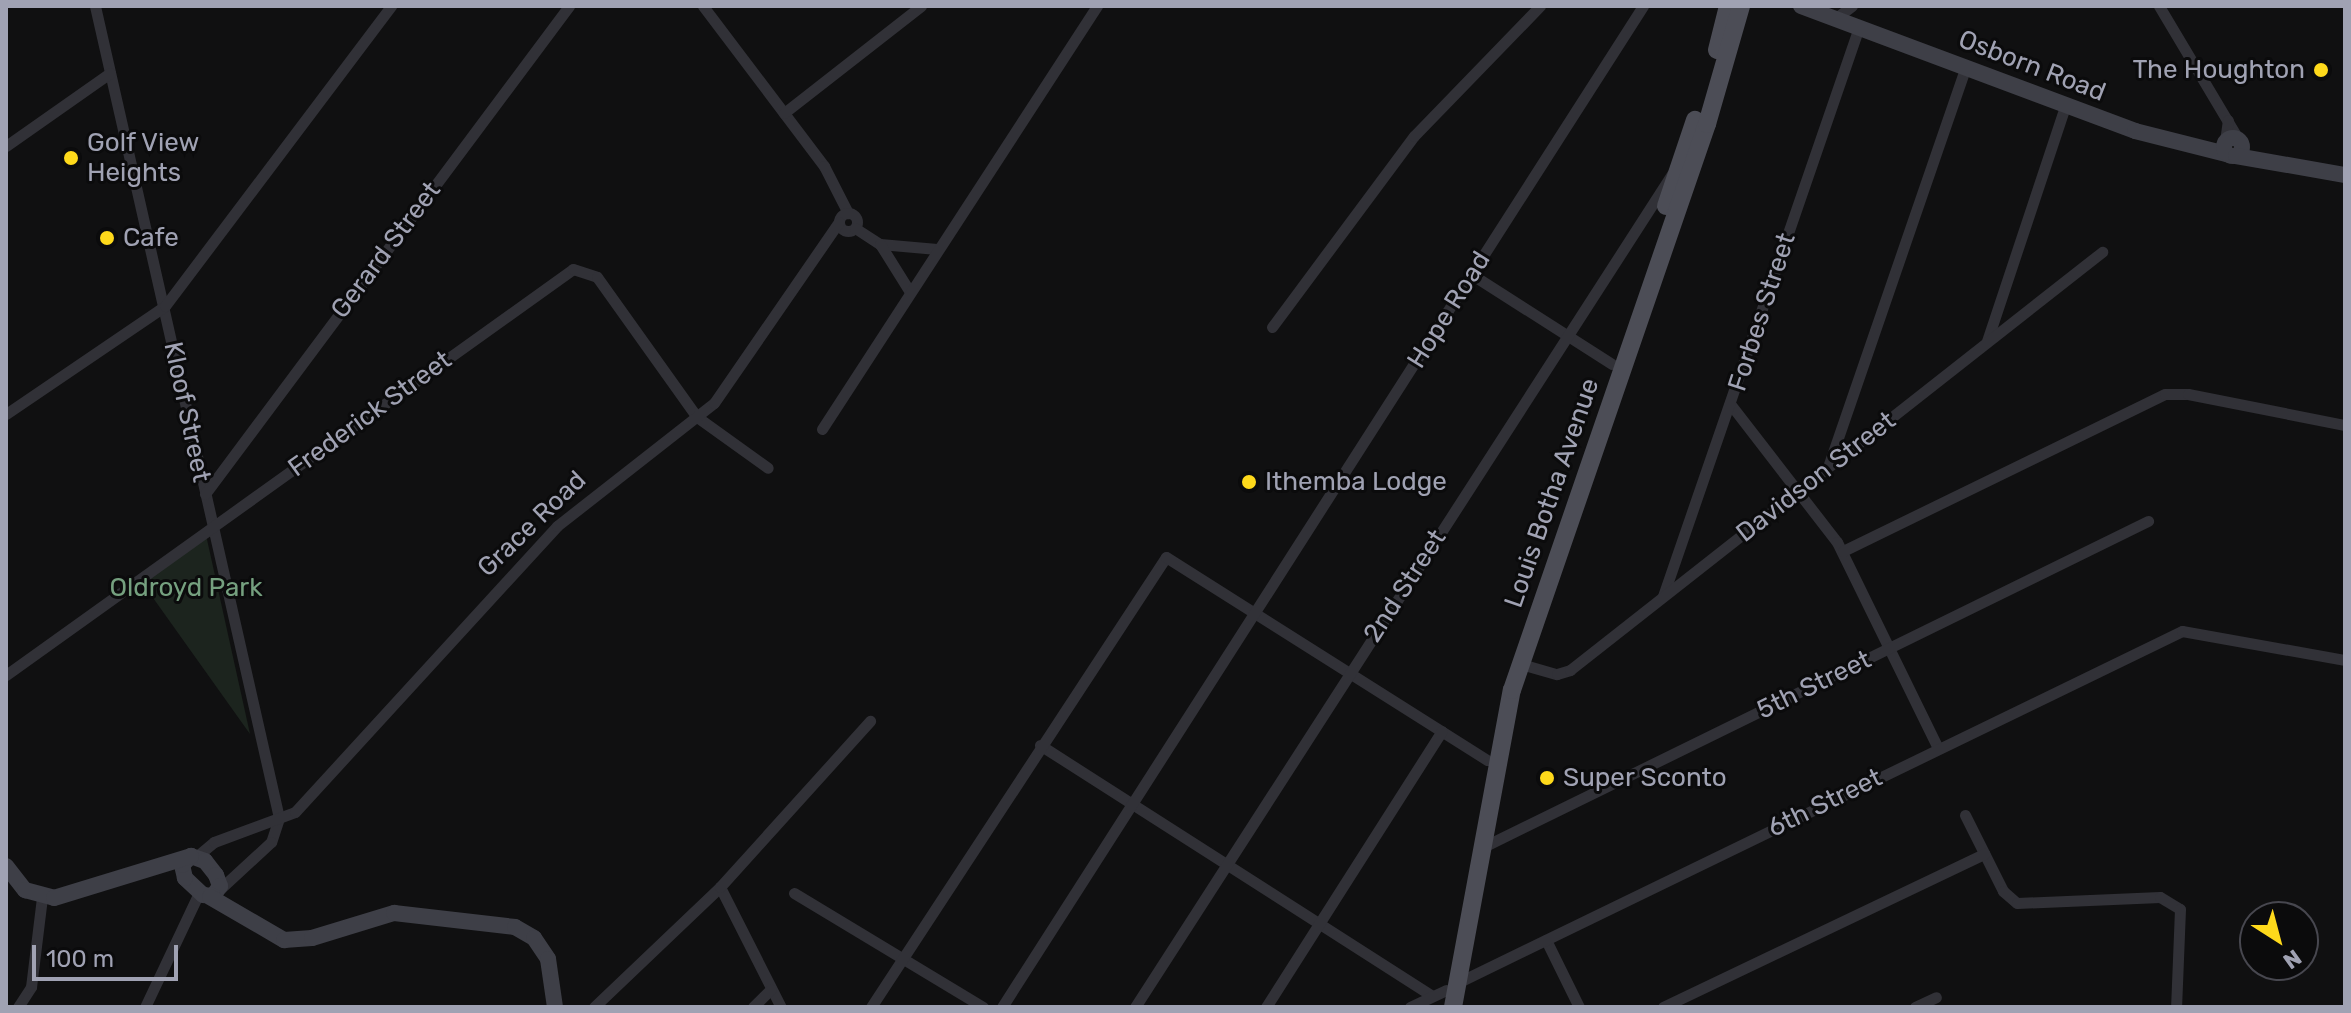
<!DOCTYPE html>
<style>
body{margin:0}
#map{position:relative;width:2351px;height:1013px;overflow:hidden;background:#101011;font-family:Rubik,sans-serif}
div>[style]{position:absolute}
.green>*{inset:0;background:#1c241e}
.street>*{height:11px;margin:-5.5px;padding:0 5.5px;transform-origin:5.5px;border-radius:5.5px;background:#313137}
.street>.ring{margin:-5.5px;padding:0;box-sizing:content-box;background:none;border:11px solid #313137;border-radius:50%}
.secondary>*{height:16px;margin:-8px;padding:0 8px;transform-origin:8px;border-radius:8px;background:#3e3f47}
.secondary>.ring{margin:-8px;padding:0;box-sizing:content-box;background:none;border:16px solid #3e3f47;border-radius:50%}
.primary>*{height:18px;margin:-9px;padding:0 9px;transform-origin:9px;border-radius:9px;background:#4c4d56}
.dots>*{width:22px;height:22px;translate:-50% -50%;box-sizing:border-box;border:4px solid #0b0b0c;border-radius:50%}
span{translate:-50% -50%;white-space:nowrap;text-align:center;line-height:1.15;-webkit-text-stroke:6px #0b0b0c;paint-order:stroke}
.street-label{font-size:26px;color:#a0a2b3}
.poi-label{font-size:26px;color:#a0a2b3}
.right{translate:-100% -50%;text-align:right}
.left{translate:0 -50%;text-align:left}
.park-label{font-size:26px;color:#75a07f}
.frame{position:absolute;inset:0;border:8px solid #a0a2b3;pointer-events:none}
.north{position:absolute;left:2239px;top:901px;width:80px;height:80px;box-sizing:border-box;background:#0b0b0c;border:2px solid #47474f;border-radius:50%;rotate:144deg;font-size:22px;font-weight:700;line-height:32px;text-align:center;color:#a0a2b3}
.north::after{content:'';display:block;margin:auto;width:28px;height:36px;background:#fed91b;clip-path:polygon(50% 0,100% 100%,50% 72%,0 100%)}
.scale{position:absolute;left:32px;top:945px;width:146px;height:36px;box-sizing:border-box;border:4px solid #a0a2b3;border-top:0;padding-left:10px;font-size:24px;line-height:28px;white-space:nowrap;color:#a0a2b3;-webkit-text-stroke:6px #0b0b0c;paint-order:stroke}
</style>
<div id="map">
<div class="green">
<div style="clip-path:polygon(206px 535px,250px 734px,141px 581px)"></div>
</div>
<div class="street">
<div style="left:95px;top:6px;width:833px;rotate:77.23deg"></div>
<div style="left:279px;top:818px;width:25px;rotate:108deg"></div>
<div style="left:271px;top:842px;width:71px;rotate:137.3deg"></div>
<div style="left:703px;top:6px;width:201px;rotate:52.9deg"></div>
<div style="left:824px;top:166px;width:53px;rotate:62.9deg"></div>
<div style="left:2159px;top:6px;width:156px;rotate:59.2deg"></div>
<div style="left:1836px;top:18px;width:20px;rotate:-37deg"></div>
<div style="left:784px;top:113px;width:174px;rotate:-38deg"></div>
<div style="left:2225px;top:141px;width:21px;rotate:-82deg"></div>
<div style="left:6px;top:146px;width:127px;rotate:-35.1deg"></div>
<div class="ring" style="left:839px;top:213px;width:7px;height:7px"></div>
<div style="left:855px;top:228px;width:30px;rotate:33deg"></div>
<div style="left:880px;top:244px;width:57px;rotate:5deg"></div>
<div style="left:880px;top:244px;width:57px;rotate:58deg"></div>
<div style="left:1471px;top:274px;width:167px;rotate:32.6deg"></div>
<div style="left:1272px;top:327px;width:238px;rotate:-53.4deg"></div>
<div style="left:1414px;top:136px;width:181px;rotate:-45.9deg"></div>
<div style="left:1987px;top:341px;width:250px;rotate:-71.6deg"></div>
<div style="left:1731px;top:405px;width:173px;rotate:52.3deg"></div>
<div style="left:1837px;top:542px;width:229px;rotate:63.9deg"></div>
<div style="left:6px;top:414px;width:192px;rotate:-34.2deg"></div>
<div style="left:165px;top:306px;width:376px;rotate:-53deg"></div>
<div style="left:822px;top:429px;width:505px;rotate:-56.97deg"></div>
<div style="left:1829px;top:464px;width:420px;rotate:-71deg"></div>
<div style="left:205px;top:494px;width:609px;rotate:-53.28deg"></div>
<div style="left:1843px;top:551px;width:358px;rotate:-26deg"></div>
<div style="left:2165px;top:394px;width:23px"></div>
<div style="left:2188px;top:394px;width:160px;rotate:11.2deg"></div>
<div style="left:1663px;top:596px;width:602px;rotate:-70.99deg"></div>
<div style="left:1521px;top:664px;width:37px;rotate:16deg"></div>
<div style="left:1557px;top:674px;width:14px;rotate:-17deg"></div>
<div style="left:1570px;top:670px;width:677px;rotate:-38.16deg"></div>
<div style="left:6px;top:675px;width:697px;rotate:-35.6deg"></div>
<div style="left:573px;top:269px;width:25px;rotate:18deg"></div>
<div style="left:597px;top:277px;width:172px;rotate:54.5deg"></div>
<div style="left:697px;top:417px;width:87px;rotate:35.7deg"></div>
<div style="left:1040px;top:745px;width:465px;rotate:32.6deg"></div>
<div style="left:1965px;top:815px;width:85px;rotate:63.4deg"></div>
<div style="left:2003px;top:891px;width:18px;rotate:41deg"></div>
<div style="left:2017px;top:903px;width:143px;rotate:-2.4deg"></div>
<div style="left:2160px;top:897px;width:23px;rotate:31deg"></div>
<div style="left:2180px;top:909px;width:98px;rotate:92.3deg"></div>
<div style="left:1481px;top:848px;width:743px;rotate:-26.12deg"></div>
<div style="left:196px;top:857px;width:23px;rotate:-40deg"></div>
<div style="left:214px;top:842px;width:86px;rotate:-20.3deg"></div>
<div style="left:295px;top:812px;width:388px;rotate:-47.5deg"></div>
<div style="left:557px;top:526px;width:199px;rotate:-38.1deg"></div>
<div style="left:714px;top:403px;width:220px;rotate:-55.4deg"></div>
<div style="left:720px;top:887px;width:135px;rotate:63.1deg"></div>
<div style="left:794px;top:893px;width:221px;rotate:31.1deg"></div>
<div style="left:1546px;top:940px;width:75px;rotate:63.8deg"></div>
<div style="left:1457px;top:983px;width:806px;rotate:-25.9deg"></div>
<div style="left:2182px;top:631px;width:166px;rotate:10.1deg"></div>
<div style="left:18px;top:1007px;width:24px;rotate:-57deg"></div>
<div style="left:31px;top:987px;width:90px;rotate:-83deg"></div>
<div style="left:145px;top:1007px;width:126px;rotate:-64.7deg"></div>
<div style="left:594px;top:1007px;width:174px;rotate:-43.6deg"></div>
<div style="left:720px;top:887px;width:224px;rotate:-47.9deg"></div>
<div style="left:753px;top:1007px;width:25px;rotate:-45deg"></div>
<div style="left:871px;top:1007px;width:538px;rotate:-56.75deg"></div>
<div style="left:1166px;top:557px;width:380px;rotate:32.3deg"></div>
<div style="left:1002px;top:1007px;width:1189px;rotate:-57.37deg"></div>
<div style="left:1135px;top:1007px;width:991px;rotate:-57.19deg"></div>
<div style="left:1266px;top:1007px;width:327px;rotate:-57.5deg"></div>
<div style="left:1410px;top:1007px;width:40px;rotate:-25deg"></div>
<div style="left:1663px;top:1007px;width:356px;rotate:-25.5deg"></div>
<div style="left:1915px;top:1007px;width:23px;rotate:-25deg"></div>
</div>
<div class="secondary">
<div style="left:1801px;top:6px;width:357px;rotate:20.5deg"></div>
<div style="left:2135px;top:131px;width:94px;rotate:14.2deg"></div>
<div class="ring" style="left:2224px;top:138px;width:2px;height:2px"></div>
<div style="left:2236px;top:156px;width:111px;rotate:9.9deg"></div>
<div style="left:191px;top:856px;width:15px;rotate:20deg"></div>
<div style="left:205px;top:861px;width:18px;rotate:52deg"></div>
<div style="left:216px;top:875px;width:12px;rotate:70deg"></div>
<div style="left:220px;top:886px;width:12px;rotate:125deg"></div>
<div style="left:213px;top:896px;width:10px;rotate:-174deg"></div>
<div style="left:203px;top:895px;width:25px;rotate:-137deg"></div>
<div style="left:185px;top:878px;width:13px;rotate:-103deg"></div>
<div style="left:182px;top:865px;width:13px;rotate:-45deg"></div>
<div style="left:6px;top:866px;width:31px;rotate:52deg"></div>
<div style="left:25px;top:890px;width:30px;rotate:15deg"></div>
<div style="left:54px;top:898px;width:143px;rotate:-17deg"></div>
<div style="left:210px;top:897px;width:86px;rotate:30.2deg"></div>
<div style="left:284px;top:940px;width:28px;rotate:-4deg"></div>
<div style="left:312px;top:938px;width:86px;rotate:-17deg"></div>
<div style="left:394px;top:913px;width:122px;rotate:6.6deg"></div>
<div style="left:515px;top:927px;width:22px;rotate:30deg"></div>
<div style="left:534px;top:938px;width:25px;rotate:56deg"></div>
<div style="left:548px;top:959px;width:49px;rotate:81.7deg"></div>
</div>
<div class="primary">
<div style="left:1717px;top:50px;width:45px;rotate:-76deg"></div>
<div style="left:1666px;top:206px;width:91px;rotate:-71.4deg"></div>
<div style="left:1453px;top:1007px;width:322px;rotate:-79.5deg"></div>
<div style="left:1512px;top:690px;width:599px;rotate:-70.99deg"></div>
<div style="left:1707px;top:124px;width:123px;rotate:-73.9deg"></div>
</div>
<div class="dots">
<div style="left:2321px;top:70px;background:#fed91b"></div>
<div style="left:71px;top:158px;background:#fed91b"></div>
<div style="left:107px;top:238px;background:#fed91b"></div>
<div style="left:1249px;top:482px;background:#fed91b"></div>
<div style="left:1547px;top:778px;background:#fed91b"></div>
</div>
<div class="street-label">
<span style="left:2032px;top:66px;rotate:21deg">Osborn Road</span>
<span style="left:386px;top:250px;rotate:-53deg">Gerard Street</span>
<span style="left:1449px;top:310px;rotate:-58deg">Hope Road</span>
<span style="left:1762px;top:312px;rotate:-72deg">Forbes Street</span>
<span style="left:187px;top:412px;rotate:78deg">Kloof Street</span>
<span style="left:370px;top:414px;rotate:-36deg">Frederick Street</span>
<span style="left:1816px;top:477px;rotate:-38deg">Davidson Street</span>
<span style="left:1552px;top:493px;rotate:-71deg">Louis Botha Avenue</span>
<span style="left:532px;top:524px;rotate:-44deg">Grace Road</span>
<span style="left:1405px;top:586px;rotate:-57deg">2nd Street</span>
<span style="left:1814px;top:685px;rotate:-26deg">5th Street</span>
<span style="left:1825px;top:803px;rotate:-26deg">6th Street</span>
</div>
<div class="poi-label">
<span class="right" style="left:2305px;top:70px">The Houghton</span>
<span class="left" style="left:87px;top:158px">Golf View<br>Heights</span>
<span class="left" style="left:123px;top:238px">Cafe</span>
<span class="left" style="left:1265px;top:482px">Ithemba Lodge</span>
<span class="left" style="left:1563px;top:778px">Super Sconto</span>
</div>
<div class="park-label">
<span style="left:186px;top:588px">Oldroyd Park</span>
</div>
<div class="frame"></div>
<div class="north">N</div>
<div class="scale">100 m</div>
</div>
